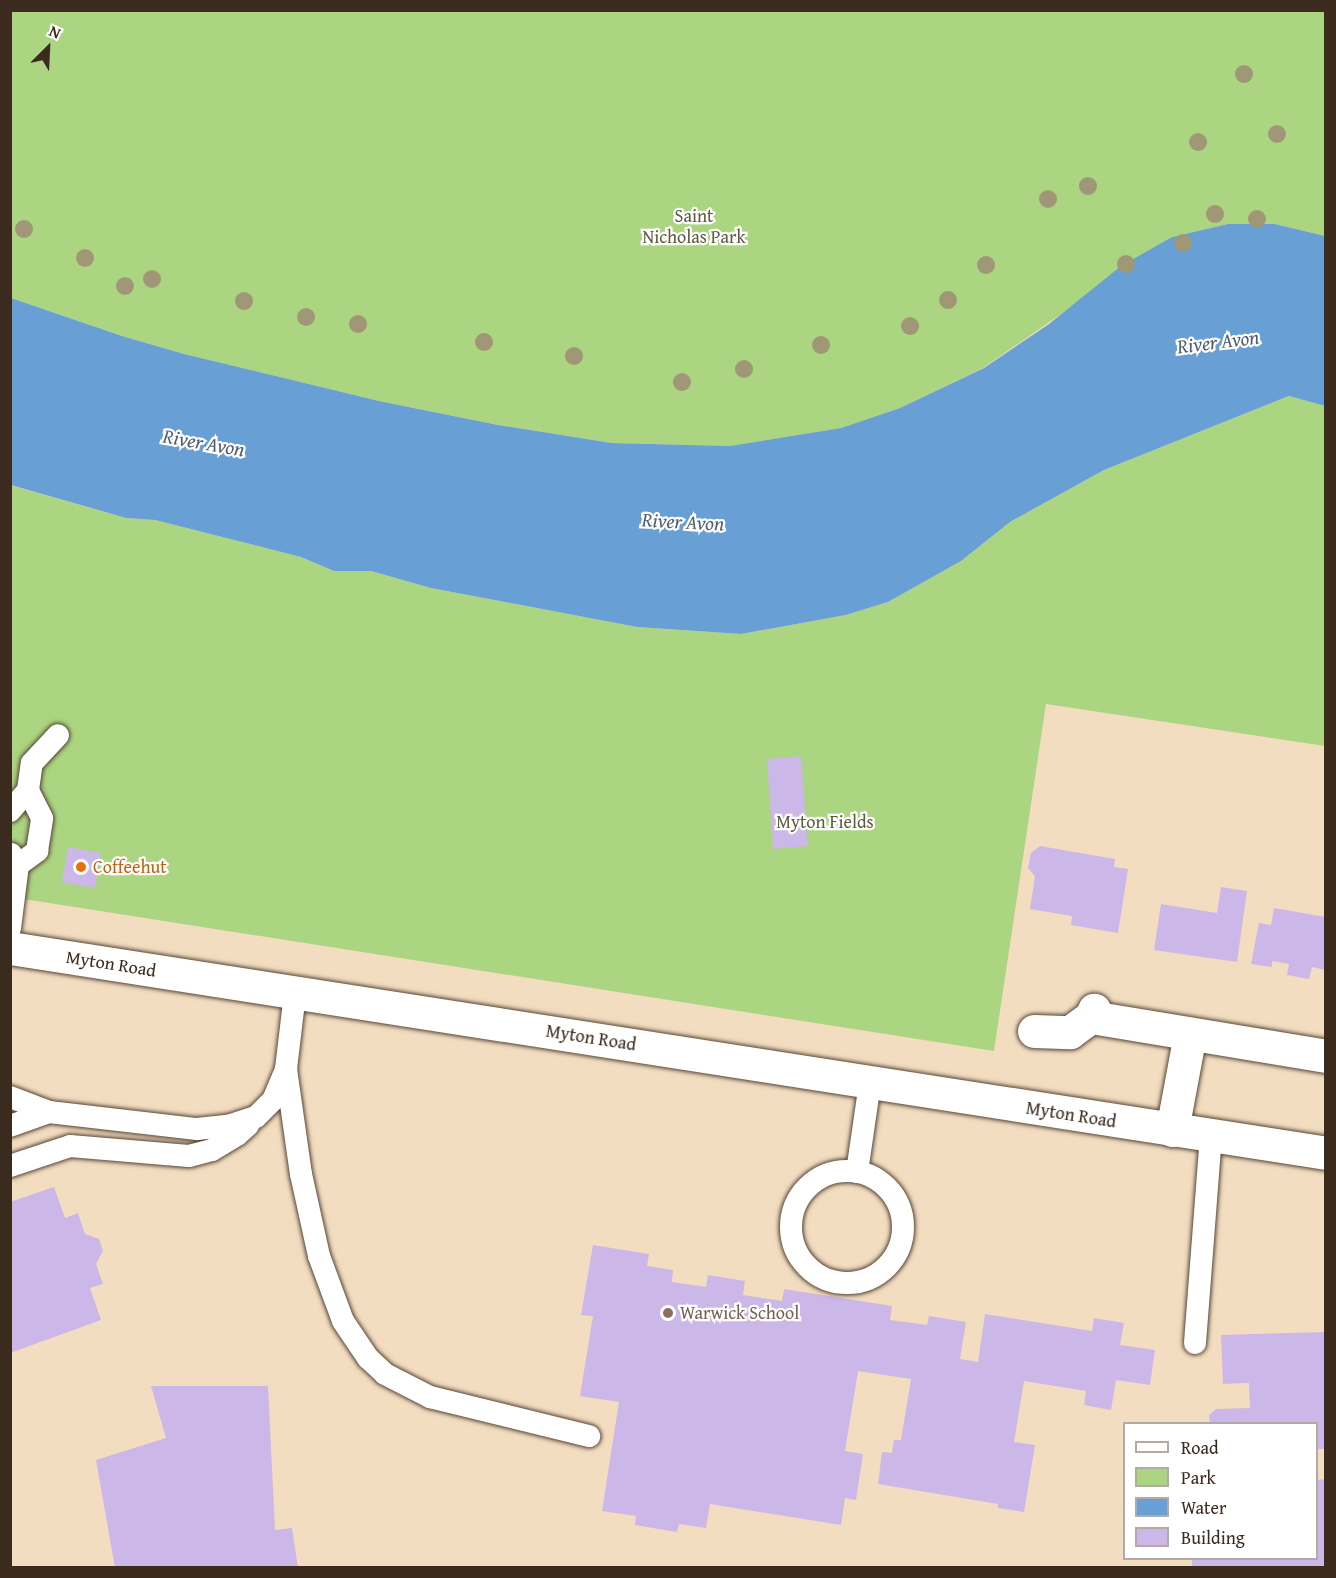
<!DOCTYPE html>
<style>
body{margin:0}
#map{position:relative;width:1336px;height:1578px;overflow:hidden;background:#f3ddc0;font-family:"Gentium Book Plus",serif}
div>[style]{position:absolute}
.green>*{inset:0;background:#abd581}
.water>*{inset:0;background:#68a0d6}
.building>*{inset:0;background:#cbb7e8}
.roads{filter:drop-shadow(0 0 2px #574536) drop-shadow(0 0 2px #574536)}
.service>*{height:22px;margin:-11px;padding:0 11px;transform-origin:11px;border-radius:11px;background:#fff}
.service>.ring{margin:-11px;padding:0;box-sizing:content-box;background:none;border:22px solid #fff;border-radius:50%}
.minor>*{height:33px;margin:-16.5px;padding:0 16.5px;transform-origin:16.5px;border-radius:16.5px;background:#fff}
.primary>*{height:33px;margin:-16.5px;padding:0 16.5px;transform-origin:16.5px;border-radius:16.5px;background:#fff}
.trees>*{width:18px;height:18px;margin:-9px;border-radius:50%;background:#a09777}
.dots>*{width:16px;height:16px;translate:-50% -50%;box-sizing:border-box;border:3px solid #fff;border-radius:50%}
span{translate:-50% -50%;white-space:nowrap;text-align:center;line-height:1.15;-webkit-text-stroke:4.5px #fff;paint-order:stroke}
.park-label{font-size:18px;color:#5d5d3c}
.food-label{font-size:18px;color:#c56008}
.left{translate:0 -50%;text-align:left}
.street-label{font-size:18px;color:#3b2a1e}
.education-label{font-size:18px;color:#785e54}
.water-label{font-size:20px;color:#4f5f71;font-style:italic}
.frame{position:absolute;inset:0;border:12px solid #3b2a1e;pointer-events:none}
.legend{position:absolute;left:1123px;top:1422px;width:195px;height:138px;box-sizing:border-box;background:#fff;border:2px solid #b1aaa5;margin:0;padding:8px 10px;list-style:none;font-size:18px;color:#3b2a1e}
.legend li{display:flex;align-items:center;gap:12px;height:30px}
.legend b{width:30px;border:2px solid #b1aaa5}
.north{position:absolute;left:18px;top:18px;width:60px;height:60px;-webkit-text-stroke:4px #fff;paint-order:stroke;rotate:24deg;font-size:16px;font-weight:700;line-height:24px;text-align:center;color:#3b2a1e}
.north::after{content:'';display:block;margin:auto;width:21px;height:27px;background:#3b2a1e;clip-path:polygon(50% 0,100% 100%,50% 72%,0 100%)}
</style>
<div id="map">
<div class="green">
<div style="clip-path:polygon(11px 11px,1325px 11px,1325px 236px,1275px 224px,1228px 224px,1172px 237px,983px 368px,900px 408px,841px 428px,730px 446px,612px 443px,498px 425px,379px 401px,184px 354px,122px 336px,11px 298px)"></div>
<div style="clip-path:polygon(1289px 396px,1325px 406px,1325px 746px,1046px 704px,994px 1051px,11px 897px,10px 485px,126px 518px,155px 520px,301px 557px,334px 571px,371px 571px,431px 588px,637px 627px,741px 634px,846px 615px,888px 602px,961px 561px,1010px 522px,1104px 470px)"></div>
</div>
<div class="water">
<div style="clip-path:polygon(1228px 224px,1275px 224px,1325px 236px,1325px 406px,1289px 396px,1104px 470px,1010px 522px,961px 561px,888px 602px,846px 615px,741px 634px,637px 627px,431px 588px,371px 571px,334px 571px,301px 557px,155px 520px,126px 518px,11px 485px,11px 298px,122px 336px,184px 354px,379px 401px,498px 425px,612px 443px,730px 446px,841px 428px,900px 408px,984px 368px,1049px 324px,1121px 266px,1172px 237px)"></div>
</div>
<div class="building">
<div style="clip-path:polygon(801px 756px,808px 846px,773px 849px,767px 759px)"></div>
<div style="clip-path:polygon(1040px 846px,1115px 859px,1114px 867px,1128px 869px,1118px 933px,1071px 925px,1072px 916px,1030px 909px,1035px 876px,1028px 868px,1031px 853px)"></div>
<div style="clip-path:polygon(68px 847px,101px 853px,95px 888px,62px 882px)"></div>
<div style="clip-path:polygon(1221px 887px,1247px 891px,1237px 962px,1154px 950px,1161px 904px,1217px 913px)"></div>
<div style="clip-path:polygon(1274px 908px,1326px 917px,1326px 970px,1312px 967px,1309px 979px,1287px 975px,1289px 964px,1272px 961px,1272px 967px,1251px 964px,1259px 923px,1271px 925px)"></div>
<div style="clip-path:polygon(54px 1187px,65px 1218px,78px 1213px,85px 1234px,99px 1239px,103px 1251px,96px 1264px,103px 1284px,90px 1288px,101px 1320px,10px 1353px,10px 1202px)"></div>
<div style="clip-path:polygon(593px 1245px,649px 1254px,647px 1266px,673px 1270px,672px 1282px,706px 1287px,708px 1275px,745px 1281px,743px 1295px,782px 1301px,784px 1289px,892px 1306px,890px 1320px,927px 1325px,929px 1316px,966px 1322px,960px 1359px,978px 1362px,985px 1314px,1092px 1331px,1094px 1318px,1124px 1323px,1120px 1345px,1155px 1350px,1150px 1385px,1116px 1380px,1111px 1410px,1084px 1405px,1086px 1391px,1024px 1381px,1014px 1442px,1035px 1445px,1024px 1512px,998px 1508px,998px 1504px,878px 1484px,882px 1452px,892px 1453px,894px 1440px,901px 1440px,911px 1379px,858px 1371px,845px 1451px,863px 1454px,856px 1500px,845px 1498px,841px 1525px,710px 1504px,706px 1528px,679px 1524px,677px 1532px,635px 1525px,636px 1516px,602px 1511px,619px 1402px,580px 1396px,593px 1316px,581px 1315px)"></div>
<div style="clip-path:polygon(1326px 1332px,1326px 1449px,1316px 1449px,1316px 1424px,1210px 1424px,1209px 1415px,1216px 1409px,1250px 1408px,1249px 1383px,1223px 1384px,1221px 1335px)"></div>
<div style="clip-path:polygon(151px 1386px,268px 1386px,275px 1530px,292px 1528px,298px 1568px,115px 1568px,96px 1460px,166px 1438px)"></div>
<div style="clip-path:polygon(1326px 1479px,1326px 1568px,1192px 1568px,1192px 1558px,1316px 1558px,1316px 1480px)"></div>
</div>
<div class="roads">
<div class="service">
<div style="left:10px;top:811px;width:28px;rotate:-49deg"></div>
<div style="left:28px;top:790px;width:27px;rotate:-82deg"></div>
<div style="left:32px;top:763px;width:38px;rotate:-47deg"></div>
<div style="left:18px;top:865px;width:24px;rotate:-36deg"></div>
<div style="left:37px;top:851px;width:33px;rotate:-81deg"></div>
<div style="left:42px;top:818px;width:31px;rotate:-117deg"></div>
<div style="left:10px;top:928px;width:64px;rotate:-82.8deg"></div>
<div style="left:18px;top:865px;width:13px;rotate:-122deg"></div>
<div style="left:286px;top:1069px;width:106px;rotate:81.9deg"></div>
<div style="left:301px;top:1174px;width:84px;rotate:77.6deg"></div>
<div style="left:319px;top:1256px;width:69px;rotate:69.7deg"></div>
<div style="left:343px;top:1321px;width:45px;rotate:56deg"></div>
<div style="left:368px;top:1358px;width:23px;rotate:43deg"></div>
<div style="left:385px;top:1374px;width:51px;rotate:27.1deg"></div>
<div style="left:430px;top:1397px;width:164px;rotate:13.8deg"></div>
<div style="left:10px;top:1097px;width:42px;rotate:21deg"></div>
<div style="left:10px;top:1126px;width:41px;rotate:-19.7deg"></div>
<div style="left:49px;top:1112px;width:149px;rotate:6.6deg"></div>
<div style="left:197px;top:1129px;width:31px;rotate:-6deg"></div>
<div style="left:228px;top:1126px;width:29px;rotate:-18deg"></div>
<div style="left:256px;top:1117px;width:24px;rotate:-45deg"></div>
<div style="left:273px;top:1100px;width:34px;rotate:-67deg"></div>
<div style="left:286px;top:1069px;width:77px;rotate:-83.2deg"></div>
<div style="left:10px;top:1166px;width:63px;rotate:-18.4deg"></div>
<div style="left:70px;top:1146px;width:119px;rotate:4.8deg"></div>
<div style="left:189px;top:1156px;width:24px;rotate:-15deg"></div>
<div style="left:212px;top:1150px;width:29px;rotate:-31deg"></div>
<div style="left:237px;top:1135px;width:15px;rotate:-42deg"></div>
<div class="ring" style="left:791px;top:1171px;width:90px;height:90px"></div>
<div style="left:857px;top:1172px;width:90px;rotate:-81.7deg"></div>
<div style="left:1195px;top:1343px;width:208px;rotate:-85.6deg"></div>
</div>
<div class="minor">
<div style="left:1091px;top:1017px;width:238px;rotate:9.4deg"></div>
<div style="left:1034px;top:1031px;width:36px;rotate:2deg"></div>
<div style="left:1070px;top:1032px;width:26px;rotate:-36deg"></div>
<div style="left:1091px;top:1017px;width:8px;rotate:-67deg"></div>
<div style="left:1172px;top:1130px;width:98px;rotate:-79.4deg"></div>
</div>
<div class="primary">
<div style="left:10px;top:948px;width:1332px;rotate:8.85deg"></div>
</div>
</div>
<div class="trees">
<div style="left:1244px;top:74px"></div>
<div style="left:1277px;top:134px"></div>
<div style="left:1198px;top:142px"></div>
<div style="left:1088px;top:186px"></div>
<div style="left:1048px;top:199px"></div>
<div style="left:1215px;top:214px"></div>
<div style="left:1257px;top:219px"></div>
<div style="left:24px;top:229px"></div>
<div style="left:1183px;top:243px"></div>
<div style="left:85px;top:258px"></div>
<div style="left:1126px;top:264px"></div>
<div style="left:986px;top:265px"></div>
<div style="left:152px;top:279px"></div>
<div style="left:125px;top:286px"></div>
<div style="left:948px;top:300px"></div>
<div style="left:244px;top:301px"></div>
<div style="left:306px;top:317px"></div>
<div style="left:358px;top:324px"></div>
<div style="left:910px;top:326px"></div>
<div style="left:484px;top:342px"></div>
<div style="left:821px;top:345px"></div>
<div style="left:574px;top:356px"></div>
<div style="left:744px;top:369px"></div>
<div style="left:682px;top:382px"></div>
</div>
<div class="dots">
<div style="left:81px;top:867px;background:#e8710a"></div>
<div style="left:668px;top:1313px;background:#8d6e63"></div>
</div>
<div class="park-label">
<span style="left:694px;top:227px">Saint<br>Nicholas Park</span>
<span style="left:825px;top:822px">Myton Fields</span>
</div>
<div class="food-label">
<span class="left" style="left:93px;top:867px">Coffeehut</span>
</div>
<div class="street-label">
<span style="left:111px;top:964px;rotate:9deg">Myton Road</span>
<span style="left:591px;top:1038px;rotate:9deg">Myton Road</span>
<span style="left:1071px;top:1115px;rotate:9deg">Myton Road</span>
</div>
<div class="education-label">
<span class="left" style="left:680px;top:1313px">Warwick School</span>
</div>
<div class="water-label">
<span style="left:1218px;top:341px;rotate:-7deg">River Avon</span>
<span style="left:204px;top:442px;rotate:10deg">River Avon</span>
<span style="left:683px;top:521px;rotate:3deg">River Avon</span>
</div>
<div class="frame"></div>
<ul class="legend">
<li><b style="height:8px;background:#fff"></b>Road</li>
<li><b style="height:16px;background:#abd581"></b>Park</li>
<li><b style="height:16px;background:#68a0d6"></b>Water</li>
<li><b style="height:16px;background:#cbb7e8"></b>Building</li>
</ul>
<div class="north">N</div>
</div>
